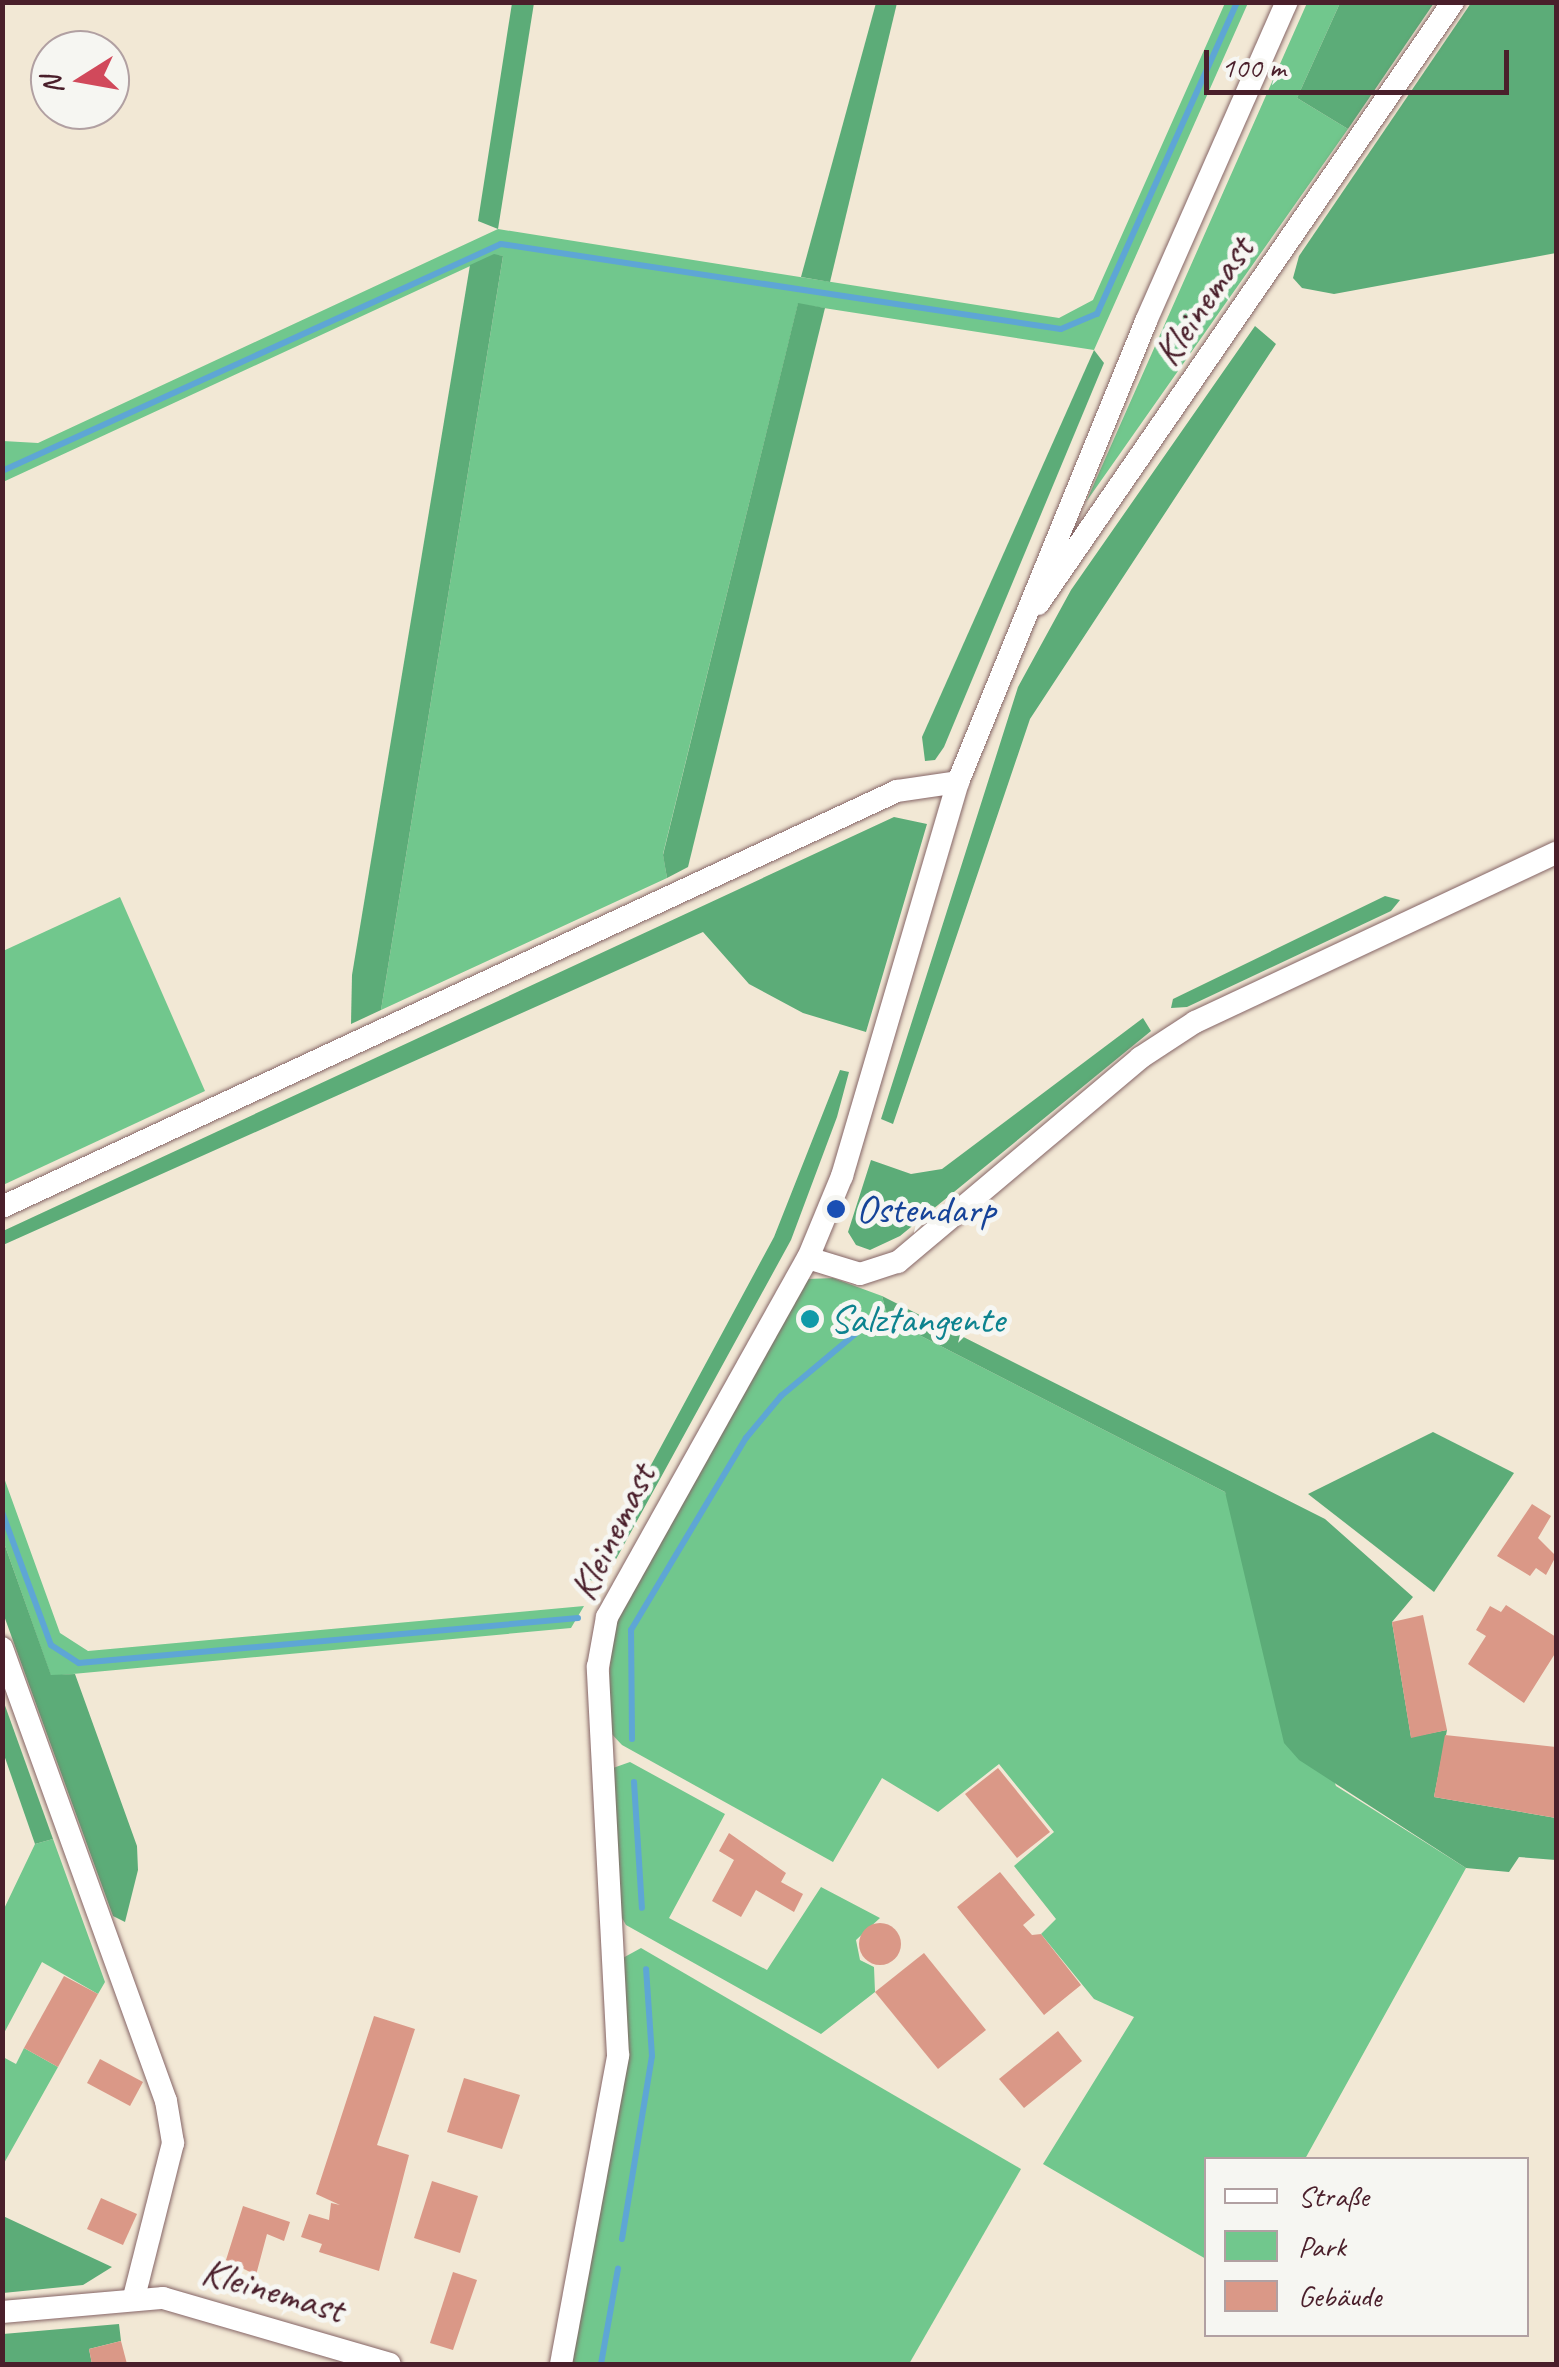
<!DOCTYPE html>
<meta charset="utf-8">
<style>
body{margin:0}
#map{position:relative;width:1559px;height:2367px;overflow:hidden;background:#f2e8d5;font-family:Caveat,sans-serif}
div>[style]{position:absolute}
.green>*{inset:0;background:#71c78d}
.forest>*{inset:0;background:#5cac78}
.stream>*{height:6px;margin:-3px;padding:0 3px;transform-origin:3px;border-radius:3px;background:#5ea6d5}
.building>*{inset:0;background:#da9887}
.round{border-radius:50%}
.roads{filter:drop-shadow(0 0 2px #856566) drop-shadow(0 0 2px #856566)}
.minor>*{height:22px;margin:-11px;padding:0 11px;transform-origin:11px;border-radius:11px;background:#fff}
.dots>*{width:28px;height:28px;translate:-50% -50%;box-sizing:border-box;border:5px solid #f6f6f2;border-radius:50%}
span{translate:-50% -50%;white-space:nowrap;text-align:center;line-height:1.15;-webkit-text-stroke:10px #f6f6f2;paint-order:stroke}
.street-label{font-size:40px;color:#4a1f2b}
.transit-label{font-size:40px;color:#164399}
.left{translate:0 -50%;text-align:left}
.culture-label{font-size:40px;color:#0d838f}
.frame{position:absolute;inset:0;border:5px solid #4a1f2b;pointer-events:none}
.legend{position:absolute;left:1204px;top:2157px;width:325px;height:180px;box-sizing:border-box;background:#f6f6f2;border:2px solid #b1a0a2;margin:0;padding:12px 18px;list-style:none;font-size:30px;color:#4a1f2b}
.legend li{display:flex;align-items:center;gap:20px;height:50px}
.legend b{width:50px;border:2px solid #b1a0a2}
.north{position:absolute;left:30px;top:30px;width:100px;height:100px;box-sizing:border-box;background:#f6f6f2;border:2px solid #b1a0a2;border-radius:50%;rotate:259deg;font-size:28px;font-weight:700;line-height:40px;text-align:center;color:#4a1f2b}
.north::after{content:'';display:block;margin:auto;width:35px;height:45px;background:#d1495b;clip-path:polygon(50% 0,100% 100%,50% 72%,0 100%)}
.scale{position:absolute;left:1204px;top:50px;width:305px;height:45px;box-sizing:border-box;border:5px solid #4a1f2b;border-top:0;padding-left:12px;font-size:30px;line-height:35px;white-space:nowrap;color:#4a1f2b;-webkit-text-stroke:8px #f6f6f2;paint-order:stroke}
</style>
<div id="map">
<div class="green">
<div style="clip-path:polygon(1225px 3px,1248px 3px,1094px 350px,798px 304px,663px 854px,667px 878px,381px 1010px,503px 256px,494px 255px,3px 482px,3px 441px,38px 443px,498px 229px,1059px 318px,1093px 300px)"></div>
<div style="clip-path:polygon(1307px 3px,1340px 3px,1297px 98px,1348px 129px,1086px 502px)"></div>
<div style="clip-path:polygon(120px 897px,205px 1091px,3px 1185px,3px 951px)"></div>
<div style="clip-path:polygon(833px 1278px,882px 1296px,888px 1319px,1225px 1492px,1336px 1786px,1466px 1868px,1305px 2159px,1206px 2160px,1206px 2259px,1043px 2164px,1134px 2017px,1094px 1999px,1041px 1934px,1056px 1919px,1014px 1866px,1054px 1832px,999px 1764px,938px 1812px,882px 1778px,833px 1862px,622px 1745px,607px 1729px,612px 1625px,808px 1279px)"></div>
<div style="clip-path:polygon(3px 1475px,60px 1633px,88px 1651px,584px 1606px,571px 1628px,51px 1676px,3px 1540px)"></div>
<div style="clip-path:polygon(630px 1762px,725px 1814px,669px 1918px,767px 1970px,821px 1887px,880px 1918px,856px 1940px,860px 1960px,874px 1967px,875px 1992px,821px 2034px,626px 1925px,618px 1911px,613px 1768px)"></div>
<div style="clip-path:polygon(53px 1839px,105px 1982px,98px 1994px,42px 1962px,3px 2035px,2px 1913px,35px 1844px)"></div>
<div style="clip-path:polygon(641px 1948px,1021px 2169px,909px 2364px,568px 2364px,621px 1959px)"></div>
<div style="clip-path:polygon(24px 2048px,58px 2067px,3px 2165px,3px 2057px,16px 2064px)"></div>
</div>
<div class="forest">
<div style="clip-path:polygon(512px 3px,534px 3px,498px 229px,478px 221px)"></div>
<div style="clip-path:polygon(876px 3px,897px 3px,830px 282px,801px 277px)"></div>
<div style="clip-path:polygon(1340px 3px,1434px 3px,1348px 129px,1297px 98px)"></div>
<div style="clip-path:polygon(1471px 3px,1556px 3px,1556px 253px,1334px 294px,1302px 288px,1293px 278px,1299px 256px)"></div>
<div style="clip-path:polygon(494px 254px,503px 256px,381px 1010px,351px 1024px,352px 975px,470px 265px)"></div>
<div style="clip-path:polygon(798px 303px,825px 308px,688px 867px,667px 878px,663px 855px)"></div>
<div style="clip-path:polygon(1255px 326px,1276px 344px,1030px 719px,893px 1124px,881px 1119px,1018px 687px,1071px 590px)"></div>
<div style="clip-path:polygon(1094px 350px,1104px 363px,944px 747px,935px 760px,925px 761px,922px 737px)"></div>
<div style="clip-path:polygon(894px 817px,927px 824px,866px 1032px,803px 1013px,749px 984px,703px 932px,3px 1245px,3px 1231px)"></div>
<div style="clip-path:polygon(1385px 896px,1400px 900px,1391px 911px,1187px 1007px,1171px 1008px,1173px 999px)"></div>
<div style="clip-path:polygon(1143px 1018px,1151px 1031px,900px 1236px,870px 1250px,856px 1245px,848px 1232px,871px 1160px,911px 1174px,942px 1169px)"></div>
<div style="clip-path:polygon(840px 1070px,849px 1072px,837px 1117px,791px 1240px,603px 1583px,589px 1580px,774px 1237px)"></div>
<div style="clip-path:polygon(882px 1296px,1325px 1519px,1413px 1597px,1392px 1622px,1411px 1737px,1447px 1730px,1434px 1797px,1556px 1818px,1556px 1860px,1519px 1857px,1509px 1872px,1466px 1868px,1299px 1760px,1284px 1743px,1225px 1492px,888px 1319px)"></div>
<div style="clip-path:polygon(1433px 1432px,1514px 1473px,1434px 1592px,1308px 1494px)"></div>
<div style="clip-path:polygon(3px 1540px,51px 1675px,75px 1674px,137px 1846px,138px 1870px,125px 1922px,113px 1916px,3px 1613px)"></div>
<div style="clip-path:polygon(3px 1700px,53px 1839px,35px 1844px,3px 1752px)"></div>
<div style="clip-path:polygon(3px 2216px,112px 2267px,83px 2285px,3px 2293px)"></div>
<div style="clip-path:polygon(119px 2324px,121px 2341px,89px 2349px,92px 2364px,3px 2364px,3px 2334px)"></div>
</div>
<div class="stream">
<div style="left:2px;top:471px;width:548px;rotate:-24.46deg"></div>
<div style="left:501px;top:244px;width:566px;rotate:8.63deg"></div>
<div style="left:1061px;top:329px;width:39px;rotate:-23deg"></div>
<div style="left:1097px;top:314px;width:342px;rotate:-65.8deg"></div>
<div style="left:2px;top:1512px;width:142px;rotate:69.8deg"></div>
<div style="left:51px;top:1645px;width:33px;rotate:33deg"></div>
<div style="left:79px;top:1663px;width:501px;rotate:-5.15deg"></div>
<div style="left:632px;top:1739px;width:109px;rotate:-90.5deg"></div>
<div style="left:631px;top:1630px;width:224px;rotate:-59.1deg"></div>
<div style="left:746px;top:1438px;width:55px;rotate:-50.2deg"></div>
<div style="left:781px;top:1396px;width:119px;rotate:-39.9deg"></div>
<div style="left:634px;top:1782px;width:126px;rotate:86.4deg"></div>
<div style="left:622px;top:2239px;width:185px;rotate:-80.7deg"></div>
<div style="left:652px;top:2056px;width:87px;rotate:-93.9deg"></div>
<div style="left:601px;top:2364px;width:97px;rotate:-79.9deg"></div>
</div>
<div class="building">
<div style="clip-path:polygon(1532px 1504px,1551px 1516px,1538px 1538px,1556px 1556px,1546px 1575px,1536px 1568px,1530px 1576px,1497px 1556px)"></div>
<div style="clip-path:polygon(1506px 1605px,1556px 1637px,1556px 1652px,1524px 1703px,1468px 1664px,1486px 1636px,1476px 1630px,1490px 1606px,1501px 1612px)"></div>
<div style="clip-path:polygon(1423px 1615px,1447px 1730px,1411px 1738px,1392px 1622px)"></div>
<div style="clip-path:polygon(1445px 1735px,1556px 1747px,1556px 1818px,1434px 1797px)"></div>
<div style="clip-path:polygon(998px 1768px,1050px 1832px,1017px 1858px,965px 1794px)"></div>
<div style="clip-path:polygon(729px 1833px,786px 1873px,781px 1882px,803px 1894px,794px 1912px,756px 1890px,741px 1917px,712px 1901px,734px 1860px,719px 1851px)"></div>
<div style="clip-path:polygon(1000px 1872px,1035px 1915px,1023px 1925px,1032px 1935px,1041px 1934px,1081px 1985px,1044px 2015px,957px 1907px)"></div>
<div class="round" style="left:859px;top:1923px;width:42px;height:42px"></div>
<div style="clip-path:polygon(924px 1953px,986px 2030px,938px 2069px,875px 1992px)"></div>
<div style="clip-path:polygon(64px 1976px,98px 1994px,58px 2067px,24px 2048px)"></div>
<div style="clip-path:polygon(374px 2016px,415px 2029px,377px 2145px,409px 2155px,379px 2271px,319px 2252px,322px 2244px,301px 2237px,309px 2214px,329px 2220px,331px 2203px,340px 2205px,316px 2194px)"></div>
<div style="clip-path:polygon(1058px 2031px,1082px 2061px,1024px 2108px,999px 2079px)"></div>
<div style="clip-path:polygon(100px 2059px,143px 2082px,130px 2106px,87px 2083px)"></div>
<div style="clip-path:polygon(464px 2078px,520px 2095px,502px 2149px,447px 2132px)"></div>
<div style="clip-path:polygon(432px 2181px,478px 2196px,460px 2253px,414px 2238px)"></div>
<div style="clip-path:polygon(101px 2198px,137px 2214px,123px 2245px,87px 2229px)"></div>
<div style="clip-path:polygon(243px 2206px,290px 2222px,284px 2241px,267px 2234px,256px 2275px,226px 2260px)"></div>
<div style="clip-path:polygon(453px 2272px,477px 2280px,453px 2350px,430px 2343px)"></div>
<div style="clip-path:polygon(121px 2341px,127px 2364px,92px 2364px,89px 2349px)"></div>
</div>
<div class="roads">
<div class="minor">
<div style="left:1038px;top:604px;width:731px;rotate:-55.42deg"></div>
<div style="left:2px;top:1207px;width:987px;rotate:-24.93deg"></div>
<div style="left:897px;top:791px;width:62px;rotate:-8.4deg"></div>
<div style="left:808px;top:1258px;width:54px;rotate:17.1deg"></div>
<div style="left:860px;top:1274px;width:40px;rotate:-18deg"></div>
<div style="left:898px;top:1262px;width:317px;rotate:-40.1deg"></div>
<div style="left:1140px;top:1058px;width:66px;rotate:-33.2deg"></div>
<div style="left:1195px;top:1022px;width:399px;rotate:-25.1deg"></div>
<div style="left:2px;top:1648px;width:482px;rotate:70.1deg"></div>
<div style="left:166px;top:2101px;width:43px;rotate:80.5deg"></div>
<div style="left:173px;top:2143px;width:159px;rotate:104.2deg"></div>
<div style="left:2px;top:2312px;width:162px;rotate:-5deg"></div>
<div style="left:163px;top:2298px;width:236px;rotate:16.2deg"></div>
<div style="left:561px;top:2364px;width:314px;rotate:-79.5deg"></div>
<div style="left:618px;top:2055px;width:389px;rotate:-93deg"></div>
<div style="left:598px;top:1667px;width:51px;rotate:-79.8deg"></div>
<div style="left:607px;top:1617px;width:411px;rotate:-60.8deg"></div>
<div style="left:808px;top:1258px;width:89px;rotate:-67.5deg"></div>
<div style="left:842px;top:1176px;width:411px;rotate:-73.6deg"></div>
<div style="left:958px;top:782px;width:498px;rotate:-67.8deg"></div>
<div style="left:1146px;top:321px;width:349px;rotate:-66.2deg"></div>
</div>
</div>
<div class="dots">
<div style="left:836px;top:1209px;background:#1a4fb4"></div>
<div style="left:810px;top:1319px;background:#0f9aa8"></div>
</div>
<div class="street-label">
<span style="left:1203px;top:301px;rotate:-56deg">Kleinemast</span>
<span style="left:612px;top:1532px;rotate:-64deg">Kleinemast</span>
<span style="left:273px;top:2290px;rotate:16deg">Kleinemast</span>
</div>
<div class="transit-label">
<span class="left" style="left:856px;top:1209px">Ostendarp</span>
</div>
<div class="culture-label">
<span class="left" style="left:830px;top:1319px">Salztangente</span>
</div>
<div class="frame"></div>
<ul class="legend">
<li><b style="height:12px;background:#fff"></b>Straße</li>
<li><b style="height:28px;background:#71c78d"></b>Park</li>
<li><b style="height:28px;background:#da9887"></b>Gebäude</li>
</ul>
<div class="north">N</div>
<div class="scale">100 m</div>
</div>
